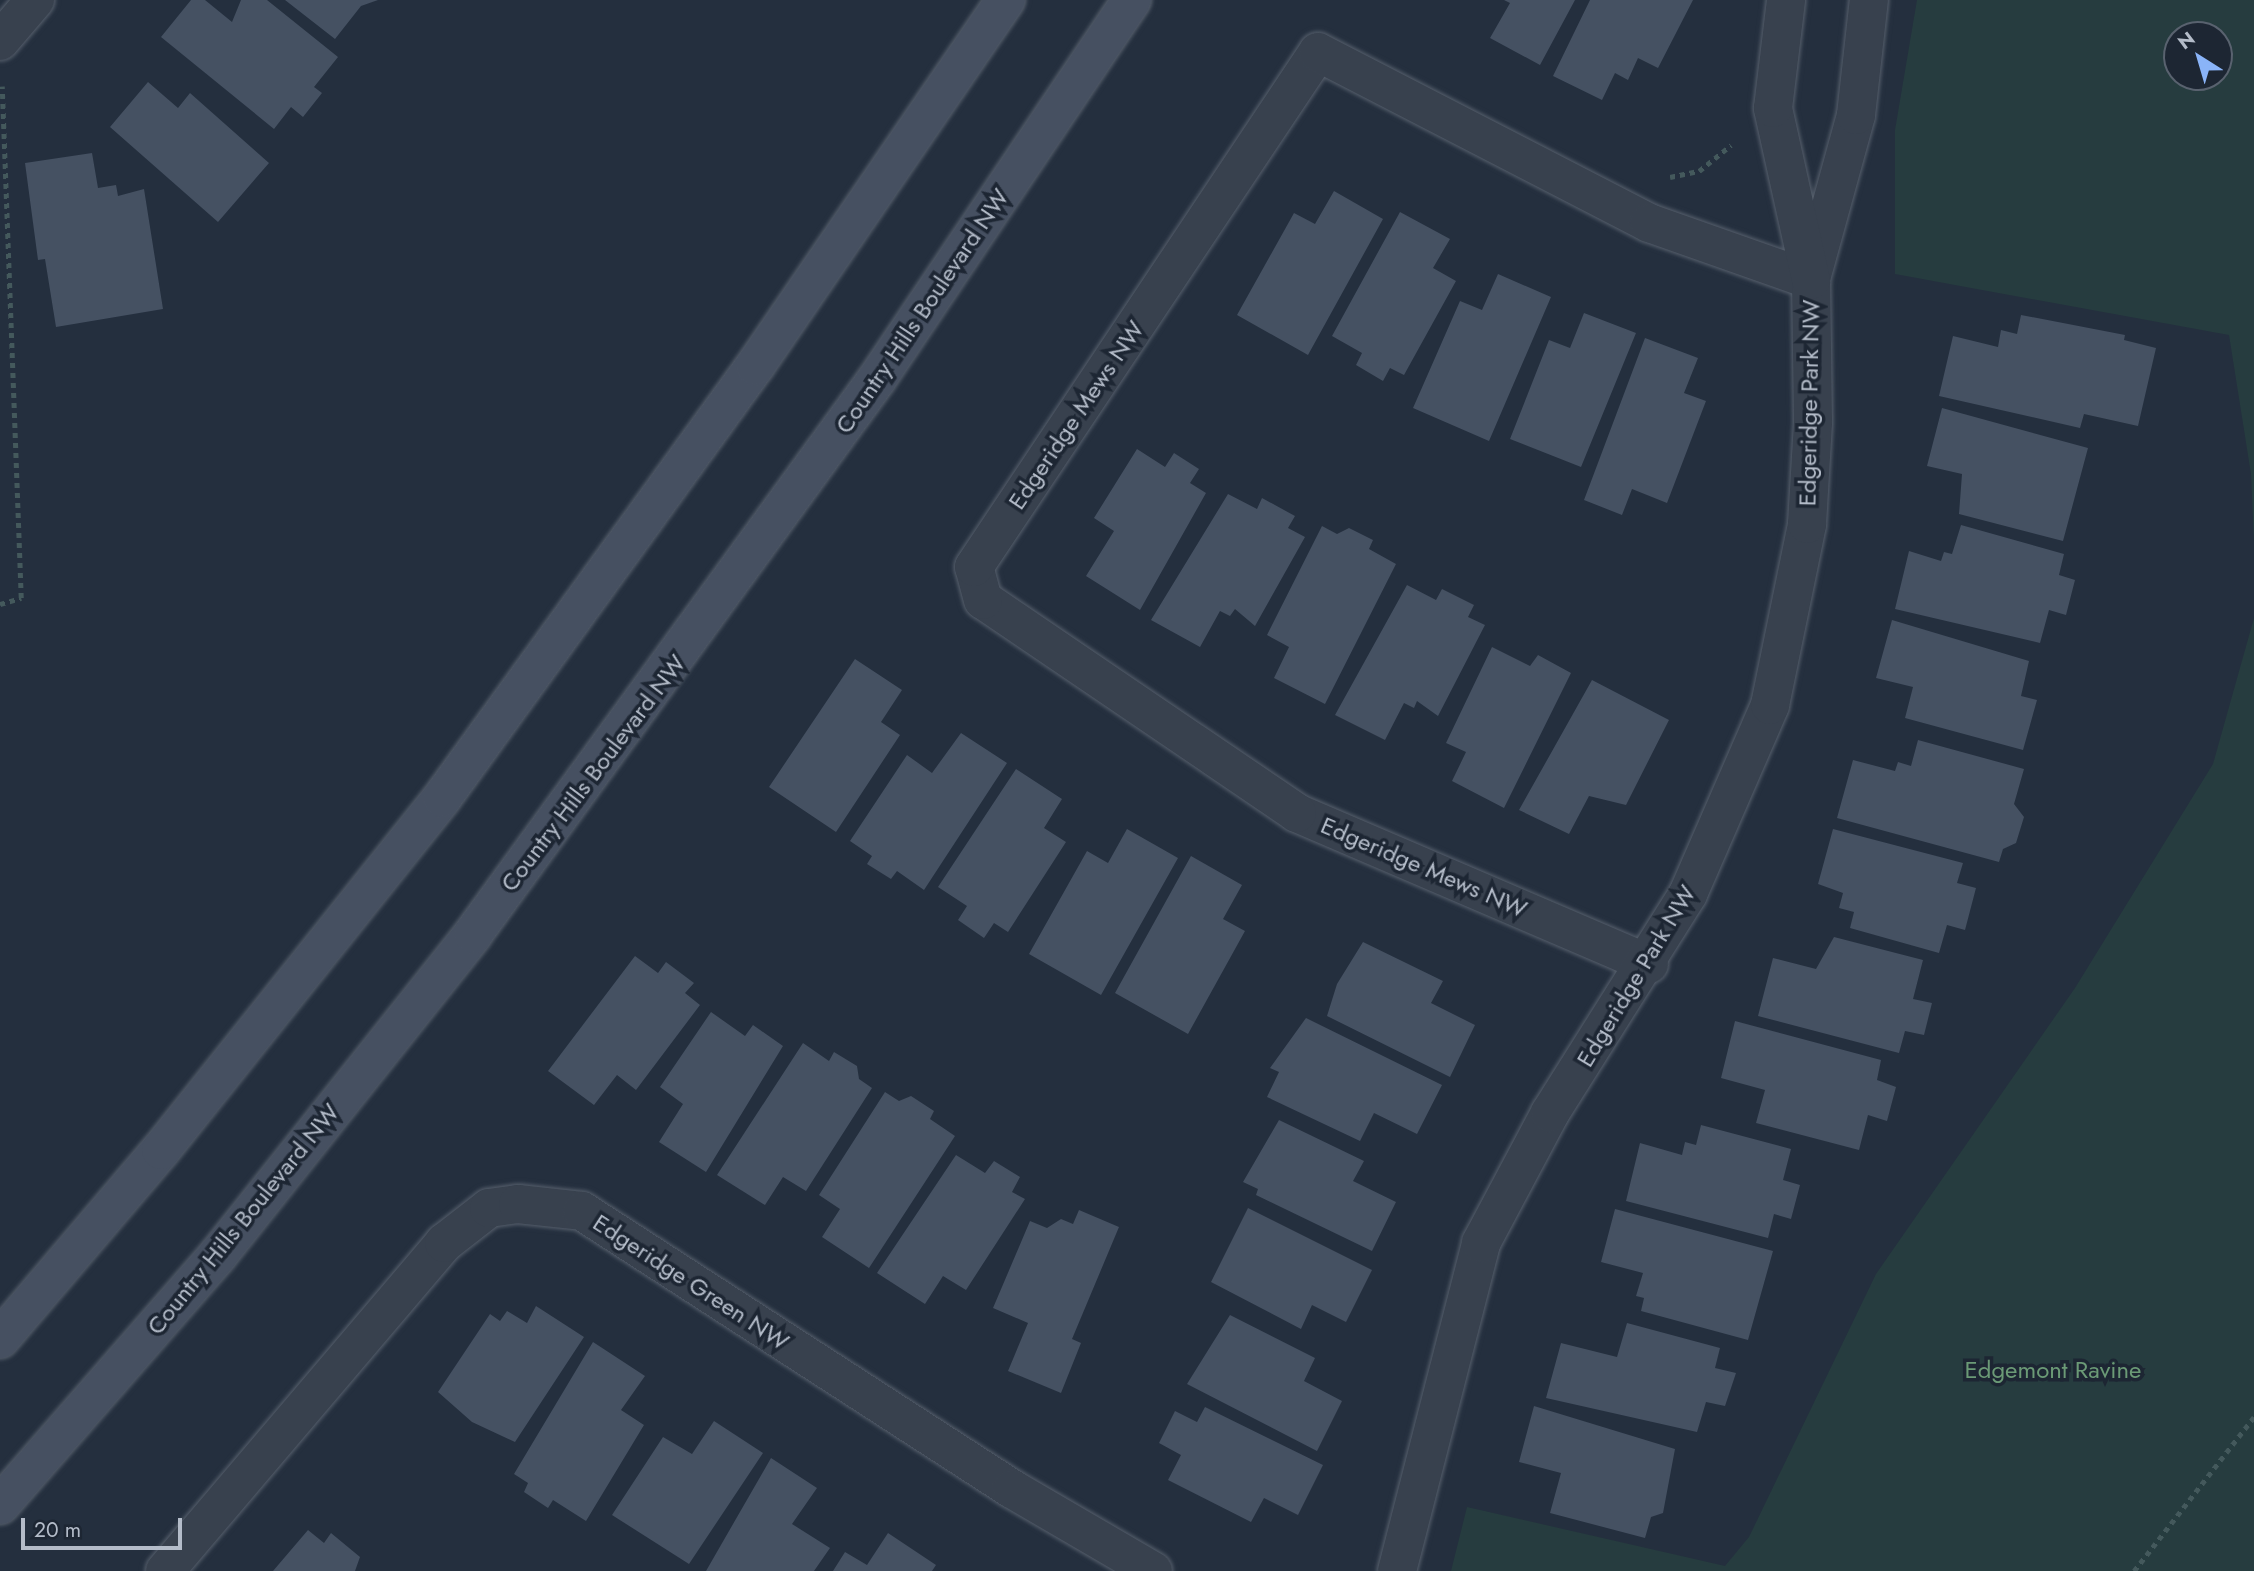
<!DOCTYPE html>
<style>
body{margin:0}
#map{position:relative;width:2254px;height:1571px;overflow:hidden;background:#242f3e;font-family:Jost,sans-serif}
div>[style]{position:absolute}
.green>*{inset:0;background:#263c3f}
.building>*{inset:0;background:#455162}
.path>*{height:4.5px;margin-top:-2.25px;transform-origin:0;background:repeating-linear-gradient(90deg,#44595c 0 5px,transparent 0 10px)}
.roads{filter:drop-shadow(0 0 2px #565f6c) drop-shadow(0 0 2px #565f6c)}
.street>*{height:38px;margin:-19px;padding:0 19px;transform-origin:19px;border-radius:19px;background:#38414e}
.secondary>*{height:38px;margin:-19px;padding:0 19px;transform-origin:19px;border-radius:19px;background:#465061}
span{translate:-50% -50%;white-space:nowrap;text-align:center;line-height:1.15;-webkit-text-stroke:7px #1d2633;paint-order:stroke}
.street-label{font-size:24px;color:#b4bcc9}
.park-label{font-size:24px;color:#6b9a76}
.north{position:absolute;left:2163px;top:21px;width:70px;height:70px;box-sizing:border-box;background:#1d2633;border:2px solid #59626f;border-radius:50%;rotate:323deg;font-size:19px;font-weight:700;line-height:28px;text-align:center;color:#b4bcc9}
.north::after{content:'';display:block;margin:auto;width:24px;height:32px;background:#8ab4f8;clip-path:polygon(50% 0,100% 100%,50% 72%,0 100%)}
.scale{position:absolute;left:21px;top:1518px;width:161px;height:32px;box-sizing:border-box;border:4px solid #b4bcc9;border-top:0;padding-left:9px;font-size:21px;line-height:24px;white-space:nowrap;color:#b4bcc9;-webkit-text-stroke:5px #1d2633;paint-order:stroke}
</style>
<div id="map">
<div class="green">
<div style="clip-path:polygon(evenodd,1917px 0,2254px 0,2254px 542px,2251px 474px,2229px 335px,1895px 274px,1895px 130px,1917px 0,2177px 35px,2219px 35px,2219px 77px,2177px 77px,2177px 35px)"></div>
<div style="clip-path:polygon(2254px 618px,2254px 1571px,1451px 1571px,1467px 1507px,1725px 1566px,1749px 1537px,1876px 1274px,2075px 988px,2213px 764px)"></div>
</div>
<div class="building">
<div style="clip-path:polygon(191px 0,205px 0,232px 22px,241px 0,267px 0,338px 57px,314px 87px,322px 93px,303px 117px,291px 107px,274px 129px,161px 37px)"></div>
<div style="clip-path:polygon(285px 0,378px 0,361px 6px,335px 39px)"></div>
<div style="clip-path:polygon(1504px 0,1575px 0,1540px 65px,1490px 38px,1510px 3px)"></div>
<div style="clip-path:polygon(1590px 0,1693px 0,1658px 68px,1638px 58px,1628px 80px,1615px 73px,1602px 100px,1553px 76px)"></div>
<div style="clip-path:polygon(148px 82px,178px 108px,190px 93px,269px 163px,218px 222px,110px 127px)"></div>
<div style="clip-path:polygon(92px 153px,98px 188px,116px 185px,118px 196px,144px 189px,163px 309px,56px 327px,45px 259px,38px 260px,25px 163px)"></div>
<div style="clip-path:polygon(1334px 191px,1383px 219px,1308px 355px,1237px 315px,1294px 213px,1315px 224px)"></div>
<div style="clip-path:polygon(1400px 212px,1450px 239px,1433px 268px,1456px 281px,1404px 375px,1390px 368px,1383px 381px,1356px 365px,1362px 353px,1332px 336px)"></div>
<div style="clip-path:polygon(1498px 274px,1551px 297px,1489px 441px,1413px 408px,1460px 301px,1482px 310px)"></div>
<div style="clip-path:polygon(1584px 313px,1636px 333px,1581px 467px,1510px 439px,1549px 340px,1570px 348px)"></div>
<div style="clip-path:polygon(2021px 315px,2125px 335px,2124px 340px,2156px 348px,2138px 426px,2084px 414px,2080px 428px,1939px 396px,1953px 336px,1998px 347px,2001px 330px,2017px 334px)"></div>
<div style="clip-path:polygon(1645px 338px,1698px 358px,1684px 393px,1706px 401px,1667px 503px,1632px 489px,1622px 515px,1584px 500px)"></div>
<div style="clip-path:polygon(1942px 408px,2088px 448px,2063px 541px,1959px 514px,1962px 474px,1927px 466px)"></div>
<div style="clip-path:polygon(1137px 449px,1165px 467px,1174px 453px,1199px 469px,1190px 483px,1206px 493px,1140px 610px,1086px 576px,1114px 531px,1094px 518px)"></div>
<div style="clip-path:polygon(1228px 494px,1257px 509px,1262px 498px,1295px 516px,1288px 528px,1305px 537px,1255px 626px,1235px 609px,1230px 616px,1220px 611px,1200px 647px,1151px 620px)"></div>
<div style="clip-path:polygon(1961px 525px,2064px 554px,2059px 575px,2075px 580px,2066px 615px,2049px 610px,2040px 643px,1895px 609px,1909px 551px,1941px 561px,1944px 552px,1952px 554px)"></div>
<div style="clip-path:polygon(1322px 526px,1337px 534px,1349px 528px,1373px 540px,1369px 549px,1396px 564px,1325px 704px,1274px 678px,1289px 647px,1267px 635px)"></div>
<div style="clip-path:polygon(1407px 585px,1436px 600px,1442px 589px,1474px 605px,1468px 617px,1485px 625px,1438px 716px,1417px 701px,1414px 708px,1404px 703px,1385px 740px,1335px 715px)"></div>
<div style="clip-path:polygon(1892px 620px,2029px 661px,2021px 696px,2037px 700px,2023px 750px,1905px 718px,1913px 687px,1876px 678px)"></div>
<div style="clip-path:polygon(1492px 647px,1530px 666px,1538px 655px,1571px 673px,1504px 808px,1452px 781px,1466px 752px,1446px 743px)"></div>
<div style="clip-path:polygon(855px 659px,902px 690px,881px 722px,900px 735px,836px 832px,769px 787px)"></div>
<div style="clip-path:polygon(1592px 680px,1669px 720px,1626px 805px,1589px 796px,1569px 834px,1519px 810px)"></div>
<div style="clip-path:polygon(961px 733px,1007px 763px,924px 890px,897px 871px,891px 879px,867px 864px,872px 856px,850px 841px,907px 755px,932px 773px)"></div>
<div style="clip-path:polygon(1918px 740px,2024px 769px,2014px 804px,2024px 817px,2016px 843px,2003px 849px,1999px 862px,1837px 818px,1853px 760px,1895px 771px,1898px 762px,1911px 766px)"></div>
<div style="clip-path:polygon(1016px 769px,1062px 799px,1044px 828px,1066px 842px,1008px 932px,994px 923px,984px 938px,958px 920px,967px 906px,938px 887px)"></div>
<div style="clip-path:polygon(1127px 829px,1178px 858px,1101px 995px,1029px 954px,1087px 851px,1108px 863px)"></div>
<div style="clip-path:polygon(1833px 829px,1963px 863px,1957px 883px,1976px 888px,1965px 930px,1947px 925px,1939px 953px,1850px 928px,1854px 912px,1839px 908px,1843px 893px,1818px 884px)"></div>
<div style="clip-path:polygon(1191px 856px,1242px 885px,1223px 919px,1245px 931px,1188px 1034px,1115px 993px)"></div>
<div style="clip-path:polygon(1834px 937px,1923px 960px,1913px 999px,1932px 1003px,1924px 1035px,1905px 1031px,1899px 1053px,1758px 1016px,1773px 958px,1816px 969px)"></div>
<div style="clip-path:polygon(1363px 942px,1443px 981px,1431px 1003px,1475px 1025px,1450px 1077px,1327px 1016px,1337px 984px)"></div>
<div style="clip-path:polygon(635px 956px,658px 973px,666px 962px,694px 983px,685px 993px,700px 1005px,636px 1090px,617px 1075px,594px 1105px,548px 1071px)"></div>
<div style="clip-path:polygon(711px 1012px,745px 1036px,753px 1025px,783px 1046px,706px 1172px,659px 1142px,683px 1104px,660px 1087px)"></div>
<div style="clip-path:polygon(1306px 1018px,1442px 1085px,1417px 1134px,1374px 1113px,1360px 1141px,1267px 1097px,1279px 1072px,1270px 1068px)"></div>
<div style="clip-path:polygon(1735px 1021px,1881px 1060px,1877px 1080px,1896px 1087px,1887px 1121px,1868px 1115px,1859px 1150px,1756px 1123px,1765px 1090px,1721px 1078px)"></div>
<div style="clip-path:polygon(803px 1043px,829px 1061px,834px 1052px,857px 1066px,859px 1079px,872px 1088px,806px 1191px,783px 1177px,765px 1205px,717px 1175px)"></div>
<div style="clip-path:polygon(885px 1092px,899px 1101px,911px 1096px,934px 1111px,930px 1119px,955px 1136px,869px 1268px,822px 1237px,840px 1209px,819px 1195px)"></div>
<div style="clip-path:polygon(1279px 1120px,1364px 1161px,1353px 1181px,1396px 1202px,1372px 1251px,1256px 1195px,1258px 1189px,1243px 1182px)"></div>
<div style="clip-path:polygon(1701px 1125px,1791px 1149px,1783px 1180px,1800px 1185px,1791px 1219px,1774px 1214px,1768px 1238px,1626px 1201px,1640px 1143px,1682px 1155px,1685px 1142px,1696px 1145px)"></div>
<div style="clip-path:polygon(956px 1155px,985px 1173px,994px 1161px,1020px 1177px,1012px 1192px,1025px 1199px,966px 1290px,943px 1276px,925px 1304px,877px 1273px)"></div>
<div style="clip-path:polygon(1248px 1208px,1372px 1270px,1346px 1322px,1312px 1305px,1301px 1329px,1211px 1282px)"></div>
<div style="clip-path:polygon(1615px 1209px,1773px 1251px,1748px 1340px,1641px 1311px,1644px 1298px,1636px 1296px,1643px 1273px,1601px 1262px)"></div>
<div style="clip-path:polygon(1079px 1210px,1119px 1227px,1072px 1339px,1081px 1343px,1061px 1393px,1008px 1371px,1028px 1323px,993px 1308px,1030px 1221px,1047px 1228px,1061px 1219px,1073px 1224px)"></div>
<div style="clip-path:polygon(536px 1306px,584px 1337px,515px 1442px,472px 1422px,438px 1392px,490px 1314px,500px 1321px,507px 1311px,527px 1323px)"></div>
<div style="clip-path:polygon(1230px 1315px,1315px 1358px,1304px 1381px,1342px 1401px,1317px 1451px,1187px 1384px)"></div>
<div style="clip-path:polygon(1627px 1323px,1720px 1348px,1715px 1368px,1736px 1373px,1725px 1406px,1706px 1402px,1697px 1432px,1546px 1398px,1561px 1343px,1617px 1357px)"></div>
<div style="clip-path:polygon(593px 1342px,645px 1376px,621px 1410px,644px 1425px,586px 1521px,553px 1500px,548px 1508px,524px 1492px,528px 1483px,514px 1474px)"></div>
<div style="clip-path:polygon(1534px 1406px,1675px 1449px,1663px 1513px,1651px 1517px,1645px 1538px,1550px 1513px,1561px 1473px,1519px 1462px)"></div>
<div style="clip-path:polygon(1205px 1407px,1323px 1465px,1298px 1515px,1264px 1498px,1251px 1522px,1168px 1480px,1181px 1455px,1159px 1443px,1175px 1411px,1197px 1422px)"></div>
<div style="clip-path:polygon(714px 1421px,763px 1453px,689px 1564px,612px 1515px,663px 1437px,692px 1454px)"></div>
<div style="clip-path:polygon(771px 1458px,817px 1488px,792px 1524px,830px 1548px,814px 1571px,706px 1571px)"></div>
<div style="clip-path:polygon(308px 1530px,324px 1543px,331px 1533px,360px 1557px,355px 1571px,273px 1571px)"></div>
<div style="clip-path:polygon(888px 1533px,936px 1565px,932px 1571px,833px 1571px,845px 1552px,867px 1565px)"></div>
</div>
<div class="path">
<div style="left:1670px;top:177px;width:30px;rotate:-12deg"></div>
<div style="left:1699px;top:171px;width:41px;rotate:-39.1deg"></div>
<div style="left:0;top:604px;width:22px;rotate:-16deg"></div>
<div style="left:21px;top:598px;width:512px;rotate:-92.13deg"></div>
<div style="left:2134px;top:1571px;width:195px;rotate:-52.1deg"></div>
</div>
<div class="roads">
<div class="street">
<div style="left:0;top:41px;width:54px;rotate:-49.5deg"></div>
<div style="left:1812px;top:275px;width:166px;rotate:-74.6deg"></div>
<div style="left:1856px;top:115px;width:116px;rotate:-83.6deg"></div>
<div style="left:1649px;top:964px;width:383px;rotate:-156.8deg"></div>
<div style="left:1297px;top:813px;width:379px;rotate:-145.8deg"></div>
<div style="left:983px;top:600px;width:34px;rotate:-105deg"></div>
<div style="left:974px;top:567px;width:619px;rotate:-56.26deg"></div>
<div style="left:1318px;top:52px;width:373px;rotate:27.3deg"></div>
<div style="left:1649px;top:223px;width:172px;rotate:19.4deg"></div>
<div style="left:165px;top:1571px;width:431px;rotate:-49.6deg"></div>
<div style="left:444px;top:1243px;width:57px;rotate:-37.9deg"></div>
<div style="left:489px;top:1208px;width:29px;rotate:-8deg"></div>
<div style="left:518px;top:1204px;width:64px;rotate:6.2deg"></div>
<div style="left:582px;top:1211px;width:512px;rotate:32.88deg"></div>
<div style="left:1012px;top:1489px;width:163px;rotate:30.2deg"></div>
<div style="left:1397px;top:1571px;width:339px;rotate:-75.6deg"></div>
<div style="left:1481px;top:1243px;width:147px;rotate:-62deg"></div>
<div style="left:1550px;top:1113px;width:259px;rotate:-57.8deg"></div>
<div style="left:1688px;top:894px;width:206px;rotate:-66.5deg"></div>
<div style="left:1770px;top:705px;width:185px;rotate:-78.4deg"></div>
<div style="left:1807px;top:524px;width:102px;rotate:-86.6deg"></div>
<div style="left:1813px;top:422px;width:142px;rotate:-90.8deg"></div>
<div style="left:1811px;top:280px;width:176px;rotate:-102.5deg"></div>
<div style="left:1773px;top:108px;width:109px;rotate:-83.1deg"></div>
</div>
<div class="secondary">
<div style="left:0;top:1339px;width:248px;rotate:-49.6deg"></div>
<div style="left:161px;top:1150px;width:450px;rotate:-51.4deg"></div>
<div style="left:442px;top:798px;width:533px;rotate:-54.08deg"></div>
<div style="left:755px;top:366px;width:444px;rotate:-55.6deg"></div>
<div style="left:0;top:1505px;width:332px;rotate:-48.9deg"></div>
<div style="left:218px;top:1255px;width:410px;rotate:-51.5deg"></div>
<div style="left:473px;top:934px;width:686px;rotate:-53.95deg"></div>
<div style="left:877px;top:379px;width:457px;rotate:-56.1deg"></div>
</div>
</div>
<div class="street-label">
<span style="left:922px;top:311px;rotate:-56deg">Country Hills Boulevard NW</span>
<span style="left:1809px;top:403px;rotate:-89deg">Edgeridge Park NW</span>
<span style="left:1076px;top:415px;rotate:-56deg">Edgeridge Mews NW</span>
<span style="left:593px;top:773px;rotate:-53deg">Country Hills Boulevard NW</span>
<span style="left:1424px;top:867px;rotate:23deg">Edgeridge Mews NW</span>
<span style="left:1636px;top:976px;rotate:-59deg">Edgeridge Park NW</span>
<span style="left:243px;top:1219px;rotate:-51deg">Country Hills Boulevard NW</span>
<span style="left:691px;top:1282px;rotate:33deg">Edgeridge Green NW</span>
</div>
<div class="park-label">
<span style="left:2053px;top:1370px">Edgemont Ravine</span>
</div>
<div class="north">N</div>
<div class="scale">20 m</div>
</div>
